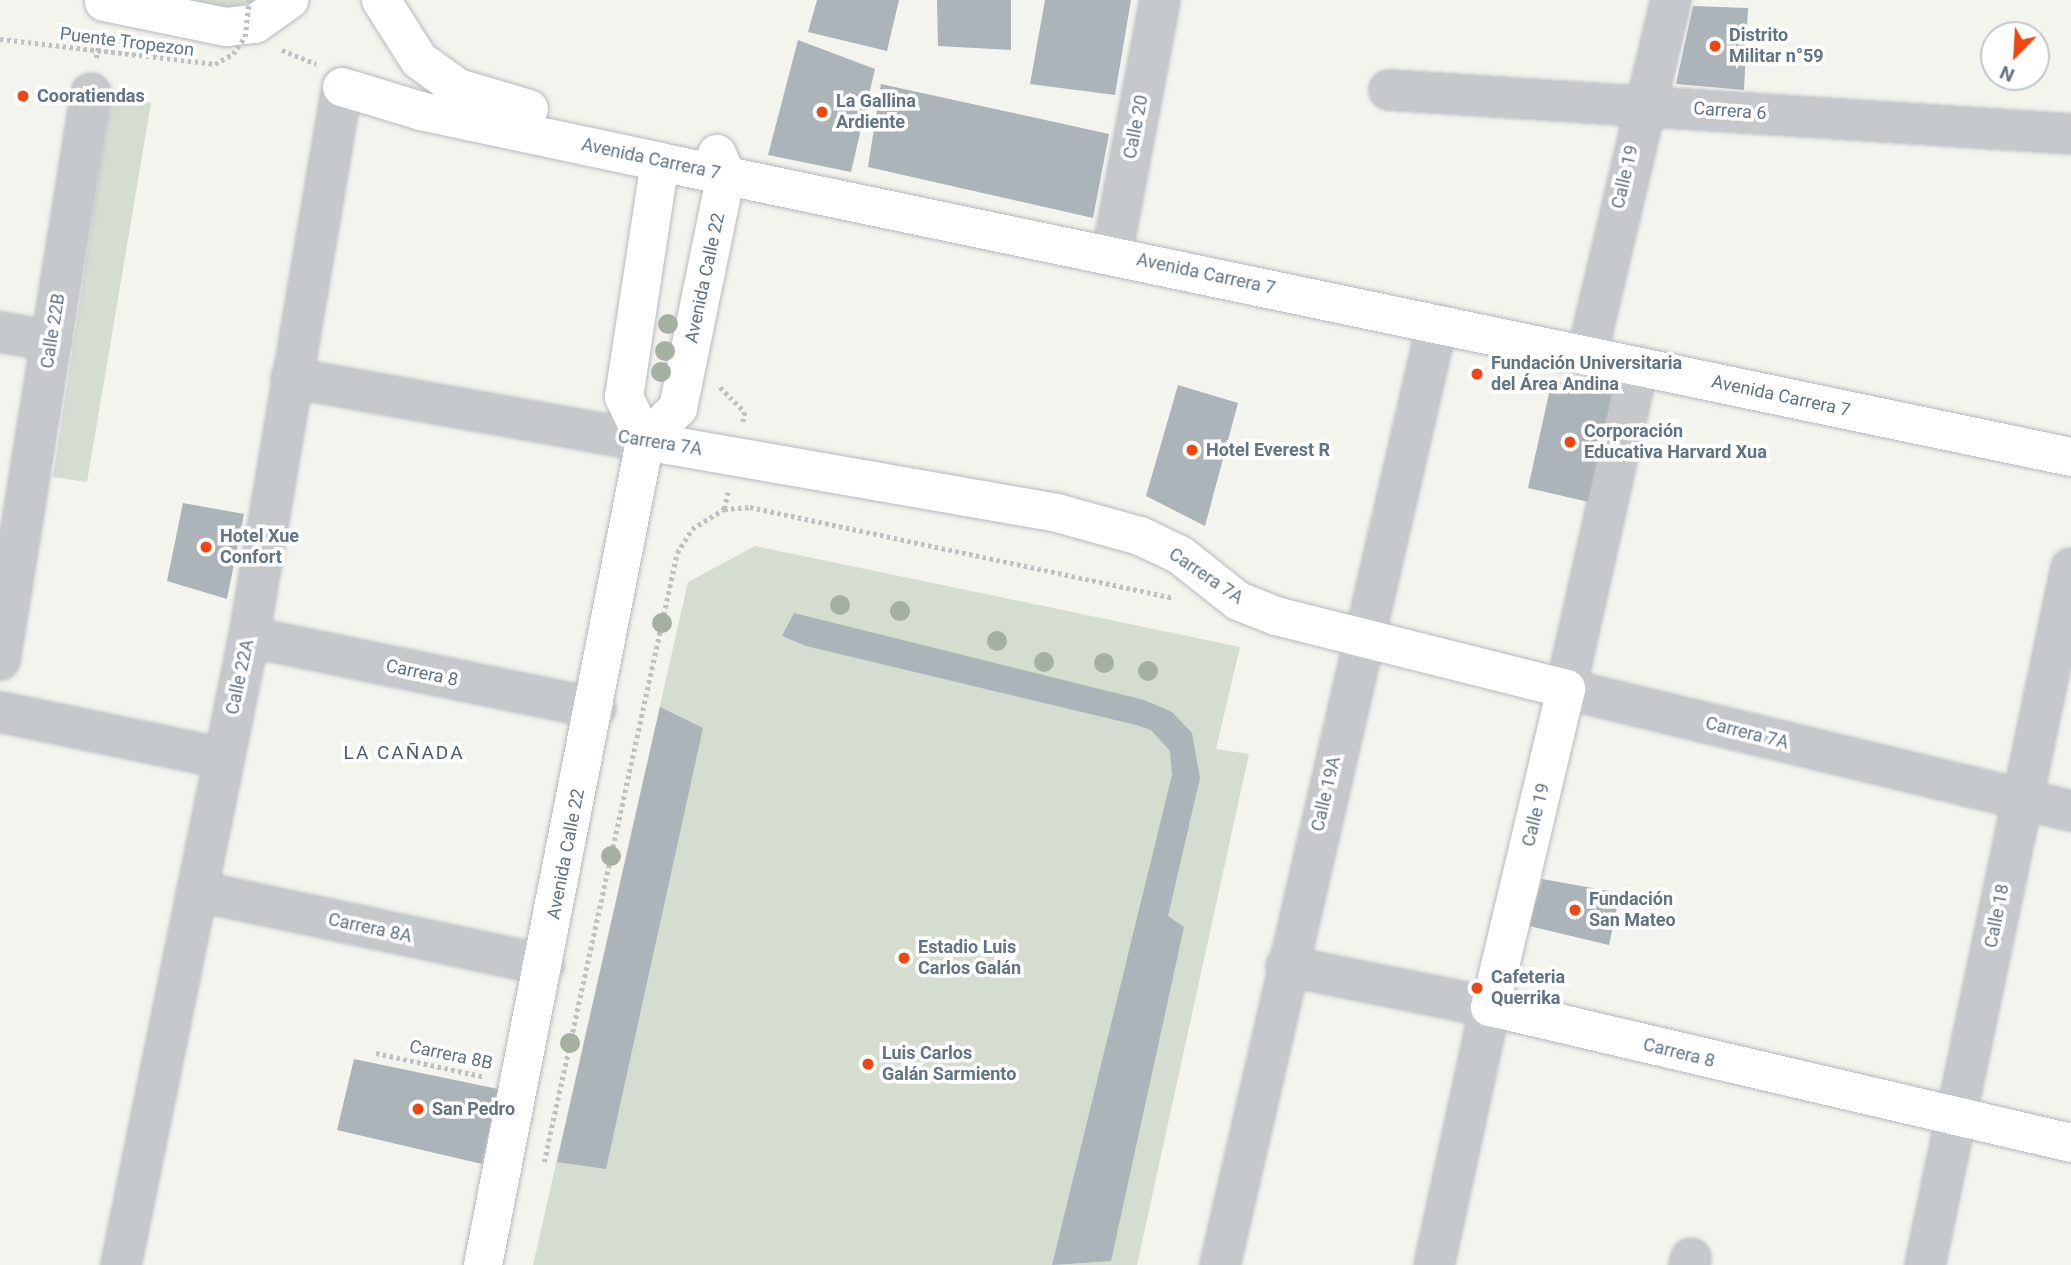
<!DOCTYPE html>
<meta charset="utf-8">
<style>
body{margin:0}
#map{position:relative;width:2071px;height:1265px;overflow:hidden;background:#f4f4ef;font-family:Roboto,sans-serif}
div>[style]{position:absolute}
.green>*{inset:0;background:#d5dcd0}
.building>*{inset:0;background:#abb4b8}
.path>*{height:4.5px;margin-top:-2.25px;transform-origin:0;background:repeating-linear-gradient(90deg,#bec0c2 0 3.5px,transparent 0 7px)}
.roads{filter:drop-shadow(0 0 2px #b6babe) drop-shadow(0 0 2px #b6babe)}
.minor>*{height:38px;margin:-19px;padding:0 19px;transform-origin:19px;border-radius:19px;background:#c6c9cc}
.major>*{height:38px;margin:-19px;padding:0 19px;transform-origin:19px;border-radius:19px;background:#fff}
.highway>*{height:38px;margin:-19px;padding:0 19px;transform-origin:19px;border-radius:19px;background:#fff}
.path-bridge>*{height:4.5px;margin-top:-2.25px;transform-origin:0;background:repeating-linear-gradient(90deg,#bec0c2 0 3.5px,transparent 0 7px)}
.trees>*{width:20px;height:20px;margin:-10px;border-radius:50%;background:#a5b1a0}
.dots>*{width:19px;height:19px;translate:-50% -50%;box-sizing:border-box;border:4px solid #fff;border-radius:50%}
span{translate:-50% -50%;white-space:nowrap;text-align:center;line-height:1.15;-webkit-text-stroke:7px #fff;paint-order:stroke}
.poi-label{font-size:18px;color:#607483;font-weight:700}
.left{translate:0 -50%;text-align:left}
.street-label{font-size:18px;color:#607483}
.neighbourhood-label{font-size:19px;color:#4f5d68;letter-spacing:2px}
.north{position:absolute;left:1980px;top:21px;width:70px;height:70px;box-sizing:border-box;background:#fff;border:2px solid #bfc7cd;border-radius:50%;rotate:204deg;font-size:19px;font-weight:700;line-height:28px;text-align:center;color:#607483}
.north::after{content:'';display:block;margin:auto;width:24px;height:32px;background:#f14612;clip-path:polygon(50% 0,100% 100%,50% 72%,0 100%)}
</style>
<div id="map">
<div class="green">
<div style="clip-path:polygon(161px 0,259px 0,217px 11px)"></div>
<div style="clip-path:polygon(111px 96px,151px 103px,87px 482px,53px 477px)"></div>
<div style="clip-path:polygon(755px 546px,1240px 647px,1216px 749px,1249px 754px,1137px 1265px,533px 1265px,688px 582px)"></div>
</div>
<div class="building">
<div style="clip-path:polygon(817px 0,899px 0,887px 51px,808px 32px)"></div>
<div style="clip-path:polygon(937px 0,1011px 0,1011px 50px,938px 46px)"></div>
<div style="clip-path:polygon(1045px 0,1131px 0,1115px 95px,1030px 84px)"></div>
<div style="clip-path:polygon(1693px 6px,1748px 8px,1744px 90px,1676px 84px)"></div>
<div style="clip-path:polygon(798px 40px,875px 69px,851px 172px,768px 155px)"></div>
<div style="clip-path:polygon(881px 84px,1109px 134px,1093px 218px,868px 167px)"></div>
<div style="clip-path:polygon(1552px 380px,1613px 395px,1589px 502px,1528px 488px)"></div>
<div style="clip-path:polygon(1178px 385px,1238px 403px,1205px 526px,1146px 496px)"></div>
<div style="clip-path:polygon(183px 503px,244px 514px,227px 599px,167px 581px)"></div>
<div style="clip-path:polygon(794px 613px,1144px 700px,1172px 712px,1192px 733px,1200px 778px,1168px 916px,1184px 927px,1111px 1261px,1052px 1265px,1172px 775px,1170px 751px,1151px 730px,1136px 725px,806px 646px,782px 636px)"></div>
<div style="clip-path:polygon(660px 707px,703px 728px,606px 1169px,557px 1162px)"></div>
<div style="clip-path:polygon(1542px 879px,1620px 893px,1609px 945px,1529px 926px)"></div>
<div style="clip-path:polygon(354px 1059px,498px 1089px,482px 1164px,337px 1130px)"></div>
</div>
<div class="path">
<div style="left:282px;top:50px;width:37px;rotate:22deg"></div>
<div style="left:96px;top:58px;width:19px;rotate:-78deg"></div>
<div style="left:720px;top:387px;width:35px;rotate:45deg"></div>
<div style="left:745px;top:412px;width:10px;rotate:101deg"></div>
<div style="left:724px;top:509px;width:17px;rotate:-77deg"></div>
<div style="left:376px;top:1053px;width:112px;rotate:12.4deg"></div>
<div style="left:544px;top:1162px;width:623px;rotate:-77.68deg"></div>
<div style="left:677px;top:553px;width:28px;rotate:-58deg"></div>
<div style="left:692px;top:529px;width:38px;rotate:-32deg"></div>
<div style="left:724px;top:509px;width:26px;rotate:-4deg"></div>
<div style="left:750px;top:507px;width:434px;rotate:12.1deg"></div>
</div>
<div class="roads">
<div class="minor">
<div style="left:1389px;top:90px;width:683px;rotate:3.69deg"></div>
<div style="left:1112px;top:254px;width:258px;rotate:-79.3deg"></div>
<div style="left:0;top:332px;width:53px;rotate:9.8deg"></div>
<div style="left:1587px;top:355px;width:365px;rotate:-76.7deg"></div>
<div style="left:1638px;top:366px;width:331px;rotate:102.6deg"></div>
<div style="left:1566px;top:689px;width:520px;rotate:13.58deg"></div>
<div style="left:291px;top:378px;width:360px;rotate:10.1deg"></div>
<div style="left:249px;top:637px;width:354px;rotate:11.6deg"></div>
<div style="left:0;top:660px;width:574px;rotate:-80.88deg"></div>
<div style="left:0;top:712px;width:228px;rotate:11.7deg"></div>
<div style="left:197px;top:891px;width:355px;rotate:12deg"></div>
<div style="left:1286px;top:966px;width:208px;rotate:11.4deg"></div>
<div style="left:1490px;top:1007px;width:264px;rotate:102.2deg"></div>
<div style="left:121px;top:1265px;width:641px;rotate:-78.48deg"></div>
<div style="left:249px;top:637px;width:558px;rotate:-80.4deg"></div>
<div style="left:1220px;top:1265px;width:966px;rotate:-77.01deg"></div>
<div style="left:1689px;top:1265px;width:7px;rotate:-74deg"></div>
<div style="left:1925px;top:1265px;width:712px;rotate:-78.17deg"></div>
</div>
<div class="major">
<div style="left:381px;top:0;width:71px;rotate:57.7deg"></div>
<div style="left:419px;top:60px;width:48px;rotate:35.7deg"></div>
<div style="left:458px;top:88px;width:74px;rotate:16.5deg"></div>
<div style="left:342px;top:87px;width:83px;rotate:16.9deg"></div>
<div style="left:421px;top:111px;width:244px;rotate:12deg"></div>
<div style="left:660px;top:162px;width:1442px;rotate:11.81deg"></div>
<div style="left:645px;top:441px;width:418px;rotate:9.9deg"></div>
<div style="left:1057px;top:513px;width:86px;rotate:15.5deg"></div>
<div style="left:1140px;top:536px;width:44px;rotate:25.4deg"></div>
<div style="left:1180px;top:555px;width:74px;rotate:38.4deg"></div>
<div style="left:1238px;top:601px;width:41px;rotate:21.5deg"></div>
<div style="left:1276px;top:616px;width:299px;rotate:14.1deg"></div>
<div style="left:1566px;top:689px;width:327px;rotate:103.4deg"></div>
<div style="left:1490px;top:1007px;width:597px;rotate:13.17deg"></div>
<div style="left:645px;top:441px;width:49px;rotate:-115.5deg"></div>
<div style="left:624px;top:397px;width:238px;rotate:-81.3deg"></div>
<div style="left:483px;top:1265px;width:840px;rotate:-78.88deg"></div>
<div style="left:645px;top:441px;width:47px;rotate:-45deg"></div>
<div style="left:678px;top:408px;width:238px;rotate:-78.4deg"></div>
<div style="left:726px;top:175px;width:23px;rotate:-113deg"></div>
</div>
<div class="highway">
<div style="left:104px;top:2px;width:125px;rotate:11.6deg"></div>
<div style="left:226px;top:27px;width:29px;rotate:-6deg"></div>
<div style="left:255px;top:24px;width:42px;rotate:-35.2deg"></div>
</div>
</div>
<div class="path-bridge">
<div style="left:0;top:39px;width:216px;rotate:6.6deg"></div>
<div style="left:215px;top:64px;width:21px;rotate:-29deg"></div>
<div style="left:233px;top:54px;width:21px;rotate:-55deg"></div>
<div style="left:245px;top:37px;width:37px;rotate:-84deg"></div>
</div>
<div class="trees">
<div style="left:668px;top:324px"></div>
<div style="left:665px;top:351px"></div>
<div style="left:661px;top:372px"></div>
<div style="left:840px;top:605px"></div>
<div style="left:900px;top:611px"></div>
<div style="left:662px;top:623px"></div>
<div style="left:997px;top:641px"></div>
<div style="left:1044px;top:662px"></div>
<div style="left:1104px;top:663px"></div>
<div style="left:1148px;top:671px"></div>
<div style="left:611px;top:856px"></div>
<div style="left:570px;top:1043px"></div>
</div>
<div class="dots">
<div style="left:1715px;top:46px;background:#f14612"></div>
<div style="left:23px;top:96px;background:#f14612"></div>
<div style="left:822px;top:112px;background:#f14612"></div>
<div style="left:1477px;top:374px;background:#f14612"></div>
<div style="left:1570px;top:442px;background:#f14612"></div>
<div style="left:1192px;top:450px;background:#f14612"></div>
<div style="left:206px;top:547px;background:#f14612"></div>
<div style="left:1575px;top:910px;background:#f14612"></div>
<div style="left:904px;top:958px;background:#f14612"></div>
<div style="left:1477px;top:988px;background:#f14612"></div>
<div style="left:868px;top:1064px;background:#f14612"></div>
<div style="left:418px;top:1109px;background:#f14612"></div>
</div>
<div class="poi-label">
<span class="left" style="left:1729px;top:46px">Distrito<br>Militar n°59</span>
<span class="left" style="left:37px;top:96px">Cooratiendas</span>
<span class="left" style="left:836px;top:112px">La Gallina<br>Ardiente</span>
<span class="left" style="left:1491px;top:374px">Fundación Universitaria<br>del Área Andina</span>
<span class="left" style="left:1584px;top:442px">Corporación<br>Educativa Harvard Xua</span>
<span class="left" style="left:1206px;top:450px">Hotel Everest R</span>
<span class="left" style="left:220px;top:547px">Hotel Xue<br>Confort</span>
<span class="left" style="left:1589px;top:910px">Fundación<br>San Mateo</span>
<span class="left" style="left:918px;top:958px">Estadio Luis<br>Carlos Galán</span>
<span class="left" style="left:1491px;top:988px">Cafeteria<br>Querrika</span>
<span class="left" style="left:882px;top:1064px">Luis Carlos<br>Galán Sarmiento</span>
<span class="left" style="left:432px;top:1109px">San Pedro</span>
</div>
<div class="street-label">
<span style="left:127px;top:42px;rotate:7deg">Puente Tropezon</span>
<span style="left:1730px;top:111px;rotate:4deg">Carrera 6</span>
<span style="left:1136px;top:127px;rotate:-79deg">Calle 20</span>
<span style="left:651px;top:159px;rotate:12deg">Avenida Carrera 7</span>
<span style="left:1625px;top:177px;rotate:-77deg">Calle 19</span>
<span style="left:1206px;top:274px;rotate:12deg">Avenida Carrera 7</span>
<span style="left:705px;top:278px;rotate:-78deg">Avenida Calle 22</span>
<span style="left:53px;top:331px;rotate:-81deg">Calle 22B</span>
<span style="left:1781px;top:396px;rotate:12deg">Avenida Carrera 7</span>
<span style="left:660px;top:443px;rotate:9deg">Carrera 7A</span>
<span style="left:1206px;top:576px;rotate:34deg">Carrera 7A</span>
<span style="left:422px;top:673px;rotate:12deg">Carrera 8</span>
<span style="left:240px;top:677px;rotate:-78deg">Calle 22A</span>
<span style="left:1747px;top:733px;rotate:14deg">Carrera 7A</span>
<span style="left:1326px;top:794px;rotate:-77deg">Calle 19A</span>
<span style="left:1536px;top:815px;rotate:-76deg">Calle 19</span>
<span style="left:566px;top:854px;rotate:-79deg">Avenida Calle 22</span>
<span style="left:1997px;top:916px;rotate:-79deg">Calle 18</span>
<span style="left:370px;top:928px;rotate:12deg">Carrera 8A</span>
<span style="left:1679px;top:1053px;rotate:14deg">Carrera 8</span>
<span style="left:451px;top:1055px;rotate:12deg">Carrera 8B</span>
</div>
<div class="neighbourhood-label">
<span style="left:404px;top:753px">LA CAÑADA</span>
</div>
<div class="north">N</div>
</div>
